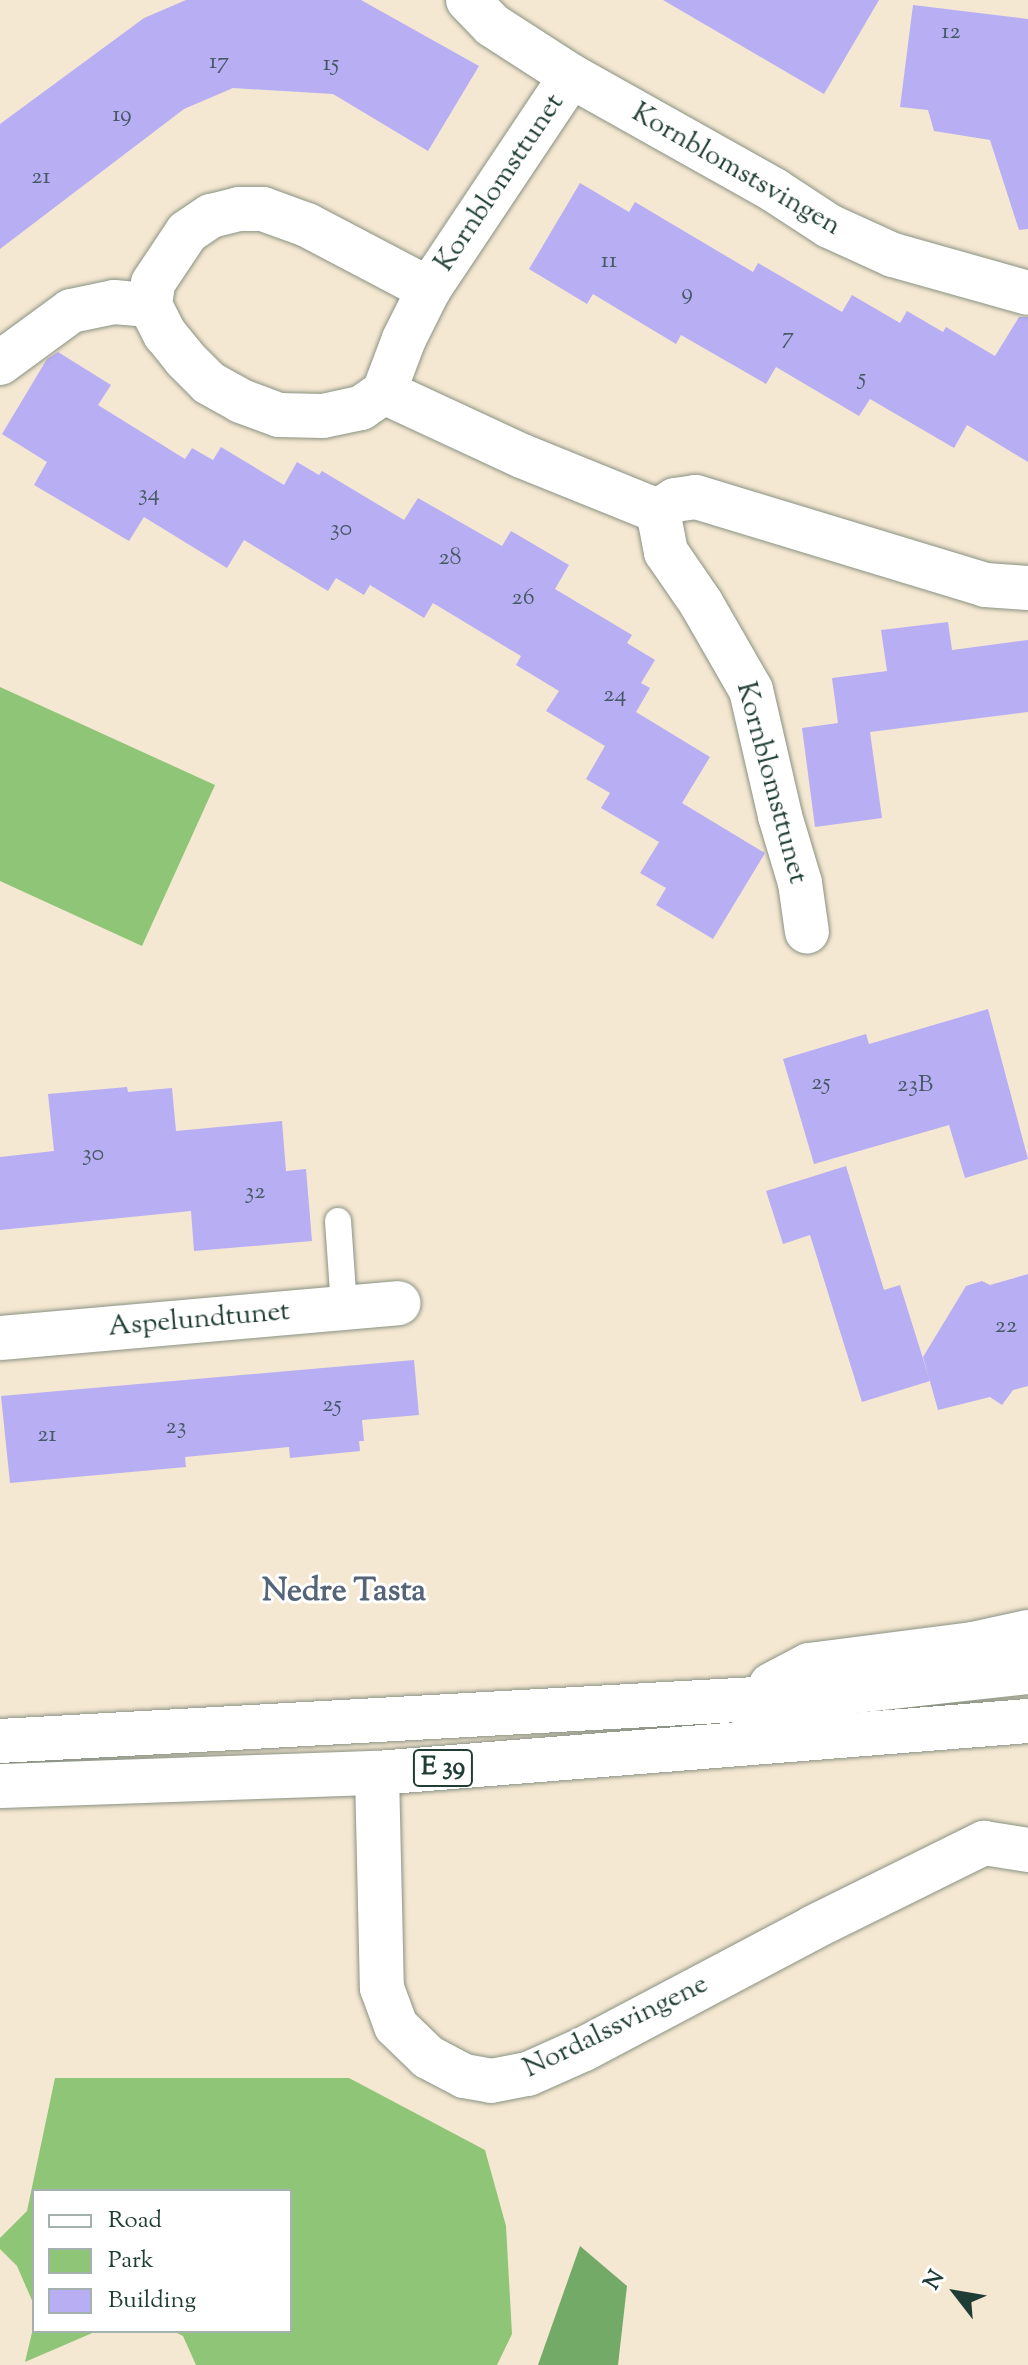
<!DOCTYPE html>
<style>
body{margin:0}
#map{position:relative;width:1028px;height:2365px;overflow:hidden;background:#f5e8d2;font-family:"Sorts Mill Goudy",serif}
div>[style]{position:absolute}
.green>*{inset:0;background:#8fc577}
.forest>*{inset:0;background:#73aa68}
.building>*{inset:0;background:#b8aef4}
.roads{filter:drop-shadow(0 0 2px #8a9283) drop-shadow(0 0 2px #8a9283)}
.service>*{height:26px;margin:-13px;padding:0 13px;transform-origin:13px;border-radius:13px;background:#fff}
.minor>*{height:44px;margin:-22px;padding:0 22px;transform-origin:22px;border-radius:22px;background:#fff}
.trunk>*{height:44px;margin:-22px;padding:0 22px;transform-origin:22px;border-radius:22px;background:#fff}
span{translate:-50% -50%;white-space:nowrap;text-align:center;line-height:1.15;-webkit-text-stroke:6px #fff;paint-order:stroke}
.number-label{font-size:24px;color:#455964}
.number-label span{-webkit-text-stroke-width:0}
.shield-label span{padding:2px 6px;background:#fff;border:2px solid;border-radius:6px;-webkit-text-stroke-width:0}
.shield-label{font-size:26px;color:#1f3d34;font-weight:700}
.street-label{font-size:28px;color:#1f3d34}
.quarter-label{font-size:32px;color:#556577;font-weight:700}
.legend{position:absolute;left:32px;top:2189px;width:260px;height:144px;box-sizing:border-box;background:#fff;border:2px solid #a5b1ae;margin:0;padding:10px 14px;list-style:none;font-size:24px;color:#1f3d34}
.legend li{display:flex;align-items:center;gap:16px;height:40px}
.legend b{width:40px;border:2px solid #a5b1ae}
.north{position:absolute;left:916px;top:2253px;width:80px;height:80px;-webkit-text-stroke:6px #fff;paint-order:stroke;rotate:301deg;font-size:22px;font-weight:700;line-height:32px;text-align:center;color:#1f3d34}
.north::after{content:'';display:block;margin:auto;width:28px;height:36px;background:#1f3d34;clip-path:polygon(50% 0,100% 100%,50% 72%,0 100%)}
</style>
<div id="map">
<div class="green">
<div style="clip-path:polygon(0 687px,215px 785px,142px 946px,0 881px)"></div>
<div style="clip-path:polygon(55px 2078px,349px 2078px,485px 2150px,506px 2226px,512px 2334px,497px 2365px,196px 2365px,183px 2336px,173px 2331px,290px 2331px,290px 2191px,34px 2191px,34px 2305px,17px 2266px,0 2249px,0 2238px,27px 2211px)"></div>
<div style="clip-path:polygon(34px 2324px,34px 2331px,97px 2331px,25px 2362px)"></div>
</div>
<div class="forest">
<div style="clip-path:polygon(580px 2246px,627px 2286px,618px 2365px,538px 2365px)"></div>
</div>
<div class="building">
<div style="clip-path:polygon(186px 0,361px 0,479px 66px,428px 151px,333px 94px,233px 88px,184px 109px,0 249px,0 124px,144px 18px)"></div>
<div style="clip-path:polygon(663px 0,879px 0,824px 94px)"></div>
<div style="clip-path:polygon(913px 5px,1028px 19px,1028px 229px,1019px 230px,990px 140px,934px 131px,928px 110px,900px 107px)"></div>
<div style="clip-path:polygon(580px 183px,629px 212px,635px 202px,753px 272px,758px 263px,842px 312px,852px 295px,900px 323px,907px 311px,943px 332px,946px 327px,995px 356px,1019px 317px,1028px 317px,1028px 462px,967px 425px,954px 448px,870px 399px,859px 416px,776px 367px,766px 384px,681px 335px,676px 344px,593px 294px,587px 304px,529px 269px)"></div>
<div style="clip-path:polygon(58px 352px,111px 385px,98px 405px,185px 459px,192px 448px,213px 460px,221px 447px,284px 485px,297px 462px,319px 475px,322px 471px,404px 520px,418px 498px,502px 546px,511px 531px,569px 565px,555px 589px,632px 635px,627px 643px,655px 660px,641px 683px,650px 688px,636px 712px,710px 757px,682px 803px,765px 853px,713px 939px,656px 905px,666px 888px,640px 873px,659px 842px,601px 808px,610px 793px,586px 779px,605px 746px,546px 711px,559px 691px,516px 665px,521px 656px,433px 603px,424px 618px,370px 585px,364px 595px,336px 578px,328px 591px,244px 540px,227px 568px,144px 517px,129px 541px,34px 485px,47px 462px,2px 434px,47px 359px)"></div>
<div style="clip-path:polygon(948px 622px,952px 650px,1028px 640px,1028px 712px,870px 732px,882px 818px,815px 827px,802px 728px,838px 723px,832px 678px,887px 671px,881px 630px)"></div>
<div style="clip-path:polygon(988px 1009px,1028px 1159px,965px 1178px,949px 1125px,814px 1164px,783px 1059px,866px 1034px,869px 1044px)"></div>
<div style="clip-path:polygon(127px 1087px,128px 1092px,172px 1088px,176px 1131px,282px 1121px,286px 1171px,306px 1169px,312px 1241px,194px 1251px,191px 1211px,0 1230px,0 1157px,54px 1151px,48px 1094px)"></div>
<div style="clip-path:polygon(846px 1166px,884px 1290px,900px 1285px,930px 1381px,862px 1402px,810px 1235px,783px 1244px,766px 1191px)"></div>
<div style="clip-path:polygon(1028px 1274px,1028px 1386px,1013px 1390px,1002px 1405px,990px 1397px,938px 1410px,923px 1357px,966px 1286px,982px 1281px,990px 1285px)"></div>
<div style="clip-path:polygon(414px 1360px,419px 1415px,362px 1420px,364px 1441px,359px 1441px,360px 1451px,290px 1458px,289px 1447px,185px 1457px,186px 1467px,10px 1483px,1px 1396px)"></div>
</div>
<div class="roads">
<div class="service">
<div style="left:338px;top:1221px;width:86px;rotate:86deg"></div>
</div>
<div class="minor">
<div style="left:468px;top:0;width:35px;rotate:46deg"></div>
<div style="left:492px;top:25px;width:94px;rotate:32.8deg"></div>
<div style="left:571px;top:76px;width:233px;rotate:29.3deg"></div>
<div style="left:774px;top:190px;width:66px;rotate:33.2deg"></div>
<div style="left:829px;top:226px;width:70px;rotate:24.4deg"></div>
<div style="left:893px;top:255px;width:140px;rotate:15.7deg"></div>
<div style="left:571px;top:76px;width:256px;rotate:123.7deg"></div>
<div style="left:429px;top:289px;width:56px;rotate:116.6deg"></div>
<div style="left:404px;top:339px;width:57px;rotate:110.7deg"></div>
<div style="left:384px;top:392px;width:152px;rotate:24.9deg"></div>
<div style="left:522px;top:456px;width:147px;rotate:22deg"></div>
<div style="left:658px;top:511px;width:20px;rotate:-33deg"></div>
<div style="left:675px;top:500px;width:21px;rotate:-8deg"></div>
<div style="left:696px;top:497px;width:302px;rotate:16.9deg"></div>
<div style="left:985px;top:585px;width:43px;rotate:4deg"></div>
<div style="left:150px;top:305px;width:33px;rotate:63deg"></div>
<div style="left:165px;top:334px;width:32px;rotate:51deg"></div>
<div style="left:185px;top:359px;width:34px;rotate:45deg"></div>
<div style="left:209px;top:383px;width:37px;rotate:29deg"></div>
<div style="left:241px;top:401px;width:40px;rotate:20.2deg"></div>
<div style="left:279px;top:415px;width:44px;rotate:1.3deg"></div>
<div style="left:323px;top:416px;width:39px;rotate:-12deg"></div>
<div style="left:361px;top:408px;width:28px;rotate:-35deg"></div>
<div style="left:0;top:363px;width:88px;rotate:-36.2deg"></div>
<div style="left:71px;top:311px;width:44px;rotate:-11.8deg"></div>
<div style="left:114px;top:302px;width:36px;rotate:5deg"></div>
<div style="left:150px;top:305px;width:22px;rotate:-82deg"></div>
<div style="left:153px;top:283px;width:61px;rotate:-56.3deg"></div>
<div style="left:187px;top:232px;width:29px;rotate:-34deg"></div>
<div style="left:211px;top:216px;width:29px;rotate:-14deg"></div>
<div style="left:239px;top:209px;width:24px"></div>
<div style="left:263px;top:209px;width:47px;rotate:20deg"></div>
<div style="left:307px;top:225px;width:138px;rotate:27.7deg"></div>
<div style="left:658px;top:511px;width:42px;rotate:79deg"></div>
<div style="left:666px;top:552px;width:62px;rotate:55.5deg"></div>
<div style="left:701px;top:603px;width:100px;rotate:60.1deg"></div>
<div style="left:751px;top:690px;width:129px;rotate:77deg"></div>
<div style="left:780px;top:816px;width:70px;rotate:73.4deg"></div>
<div style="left:800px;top:883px;width:49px;rotate:81.9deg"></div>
<div style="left:0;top:1338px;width:400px;rotate:-5deg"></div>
<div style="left:377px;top:1773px;width:215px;rotate:88.7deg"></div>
<div style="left:382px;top:1988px;width:40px;rotate:69.8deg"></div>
<div style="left:396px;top:2026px;width:45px;rotate:44.1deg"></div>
<div style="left:428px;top:2057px;width:41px;rotate:27.8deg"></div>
<div style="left:464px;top:2076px;width:27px;rotate:10deg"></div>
<div style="left:491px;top:2081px;width:38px;rotate:-11deg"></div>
<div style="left:528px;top:2074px;width:61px;rotate:-24.1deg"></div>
<div style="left:584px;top:2049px;width:260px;rotate:-27.9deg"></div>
<div style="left:814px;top:1927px;width:190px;rotate:-26.3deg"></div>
<div style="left:984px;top:1843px;width:45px;rotate:9deg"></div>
</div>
<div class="trunk">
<div style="left:771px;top:1685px;width:43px;rotate:-27.8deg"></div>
<div style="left:809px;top:1665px;width:165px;rotate:-7.3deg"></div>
<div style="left:973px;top:1644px;width:56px;rotate:-12.3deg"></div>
<div style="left:0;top:1741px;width:811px;rotate:-3.18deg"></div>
<div style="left:810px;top:1696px;width:219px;rotate:-6.3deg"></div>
<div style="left:0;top:1786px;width:377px;rotate:-2deg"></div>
<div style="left:377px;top:1773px;width:653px;rotate:-4.57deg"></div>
</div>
</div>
<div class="number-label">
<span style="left:951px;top:33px">12</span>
<span style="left:219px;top:63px">17</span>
<span style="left:331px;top:65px">15</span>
<span style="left:122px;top:116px">19</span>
<span style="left:41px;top:178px">21</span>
<span style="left:609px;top:262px">11</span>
<span style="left:687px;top:294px">9</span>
<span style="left:788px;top:338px">7</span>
<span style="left:862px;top:379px">5</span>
<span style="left:149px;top:495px">34</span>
<span style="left:341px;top:530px">30</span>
<span style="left:450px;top:559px">28</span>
<span style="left:523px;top:599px">26</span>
<span style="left:615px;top:696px">24</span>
<span style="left:821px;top:1084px">25</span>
<span style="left:915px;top:1086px">23B</span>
<span style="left:93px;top:1155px">30</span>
<span style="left:255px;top:1193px">32</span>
<span style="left:1006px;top:1327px">22</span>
<span style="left:332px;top:1406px">25</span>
<span style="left:176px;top:1428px">23</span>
<span style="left:47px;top:1436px">21</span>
</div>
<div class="shield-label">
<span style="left:443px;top:1768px">E 39</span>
</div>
<div class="street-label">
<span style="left:736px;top:170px;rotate:30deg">Kornblomstsvingen</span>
<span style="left:500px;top:183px;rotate:-56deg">Kornblomsttunet</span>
<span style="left:771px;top:783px;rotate:75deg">Kornblomsttunet</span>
<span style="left:199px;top:1320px;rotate:-5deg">Aspelundtunet</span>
<span style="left:616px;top:2027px;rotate:-26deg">Nordalssvingene</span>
</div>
<div class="quarter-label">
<span style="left:344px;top:1592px">Nedre Tasta</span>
</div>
<ul class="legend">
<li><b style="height:10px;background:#fff"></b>Road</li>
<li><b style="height:22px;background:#8fc577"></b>Park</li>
<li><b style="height:22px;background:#b8aef4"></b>Building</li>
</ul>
<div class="north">N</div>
</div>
